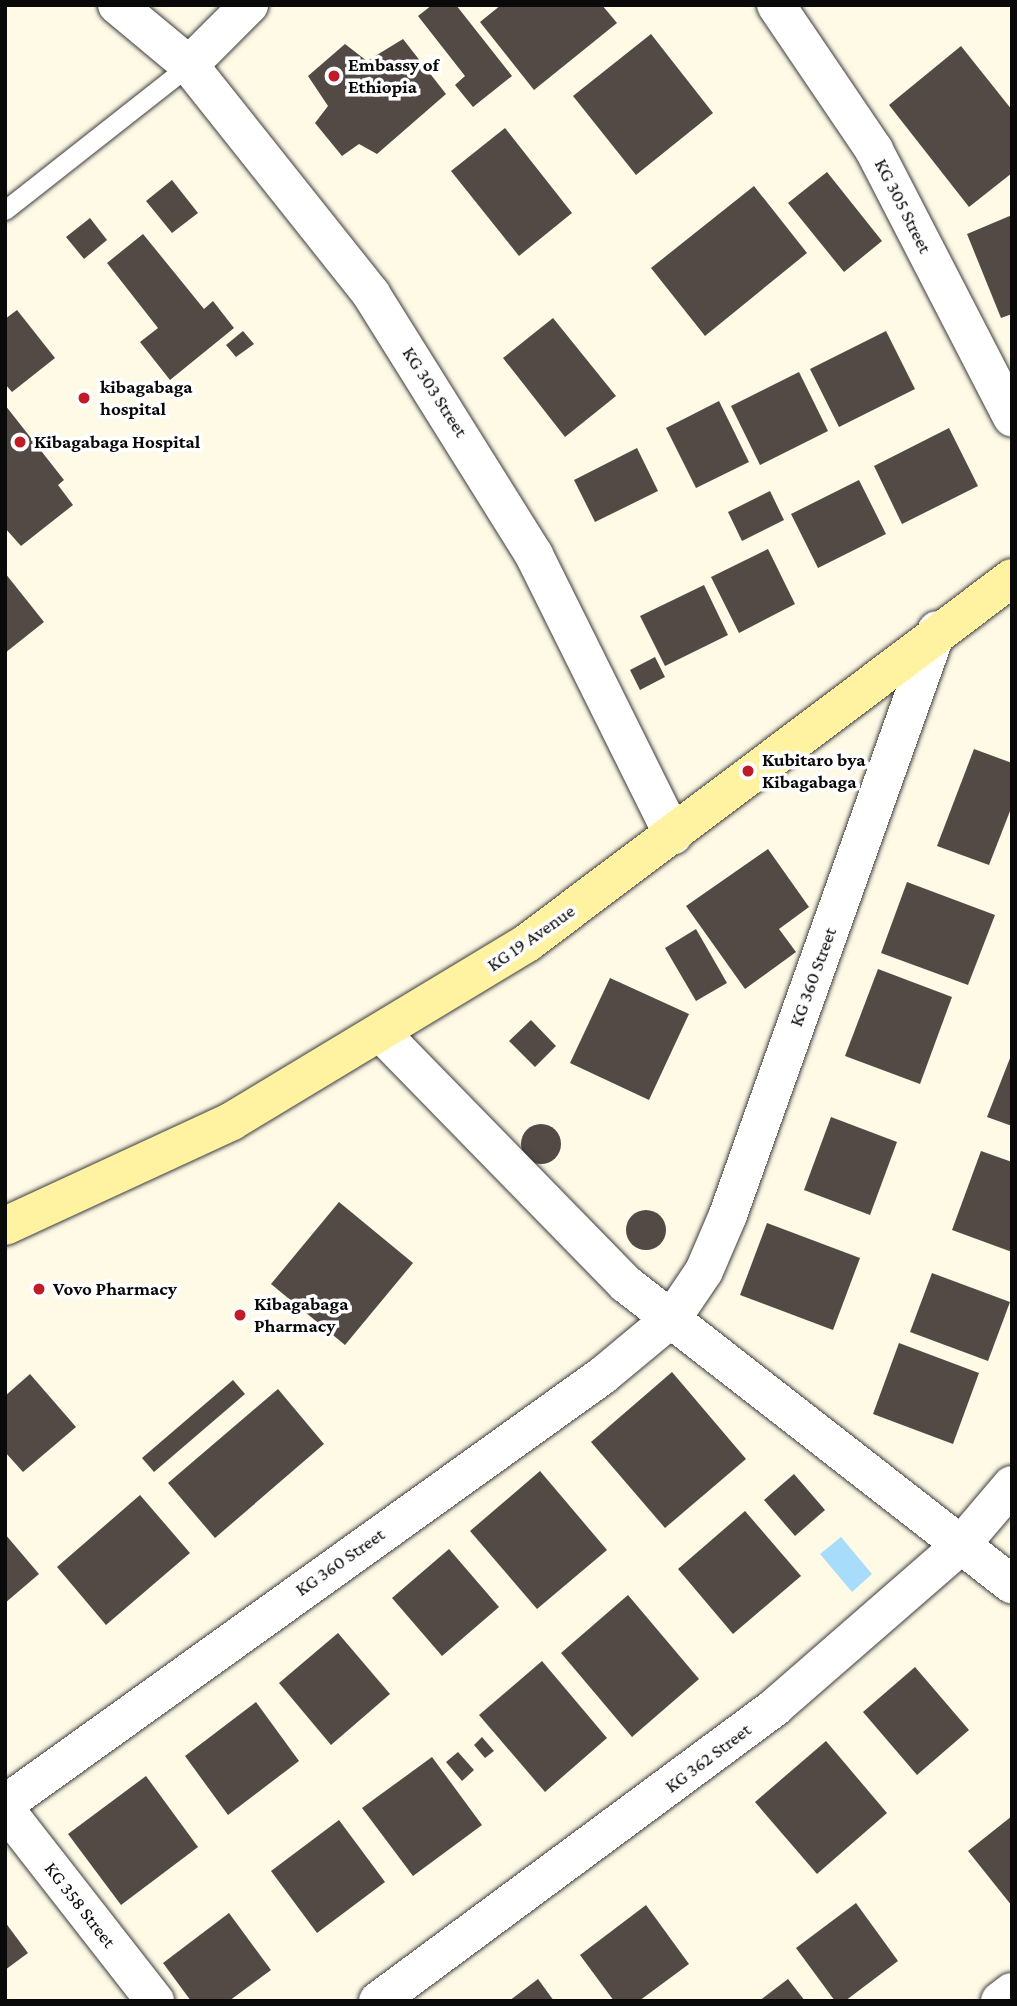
<!DOCTYPE html>
<style>
body{margin:0}
#map{position:relative;width:1017px;height:2006px;overflow:hidden;background:#fffae6;font-family:"Crimson Pro",serif}
div>[style]{position:absolute}
.water>*{inset:0;background:#a7dcfa}
.building>*{inset:0;background:#534a45}
.round{border-radius:50%}
.roads{filter:drop-shadow(0 0 2px #3c3c3c) drop-shadow(0 0 2px #3c3c3c)}
.service>*{height:19px;margin:-9.5px;padding:0 9.5px;transform-origin:9.5px;border-radius:9.5px;background:#fff}
.minor>*{height:38px;margin:-19px;padding:0 19px;transform-origin:19px;border-radius:19px;background:#fff}
.tertiary>*{height:38px;margin:-19px;padding:0 19px;transform-origin:19px;border-radius:19px;background:#fff}
.secondary>*{height:38px;margin:-19px;padding:0 19px;transform-origin:19px;border-radius:19px;background:#fff3a1}
.dots>*{width:19px;height:19px;translate:-50% -50%;box-sizing:border-box;border:4px solid #fff;border-radius:50%}
span{translate:-50% -50%;white-space:nowrap;text-align:center;line-height:1.15;-webkit-text-stroke:7px #fff;paint-order:stroke}
.poi-label{font-size:19px;color:#090909;font-weight:700}
.left{translate:0 -50%;text-align:left}
.street-label{font-size:19px;color:#090909}
.frame{position:absolute;inset:0;border:7px solid #090909;pointer-events:none}
</style>
<div id="map">
<div class="water">
<div style="clip-path:polygon(841px 1537px,872px 1574px,852px 1592px,820px 1554px)"></div>
</div>
<div class="building">
<div style="clip-path:polygon(432px 5px,456px 5px,512px 76px,473px 107px,455px 85px,465px 76px,418px 16px)"></div>
<div style="clip-path:polygon(501px 5px,602px 5px,617px 23px,534px 90px,480px 22px)"></div>
<div style="clip-path:polygon(651px 34px,713px 113px,636px 175px,573px 96px)"></div>
<div style="clip-path:polygon(403px 39px,446px 94px,377px 154px,359px 144px,342px 156px,315px 123px,328px 106px,308px 76px,345px 44px,367px 61px)"></div>
<div style="clip-path:polygon(961px 46px,1012px 110px,1012px 173px,969px 207px,889px 105px)"></div>
<div style="clip-path:polygon(505px 128px,572px 213px,519px 256px,451px 171px)"></div>
<div style="clip-path:polygon(827px 172px,882px 241px,844px 272px,788px 203px)"></div>
<div style="clip-path:polygon(172px 180px,198px 213px,172px 233px,146px 201px)"></div>
<div style="clip-path:polygon(754px 186px,807px 253px,705px 336px,651px 268px)"></div>
<div style="clip-path:polygon(1012px 215px,1012px 314px,1001px 318px,967px 234px)"></div>
<div style="clip-path:polygon(90px 218px,107px 240px,84px 259px,66px 237px)"></div>
<div style="clip-path:polygon(143px 234px,204px 309px,213px 301px,234px 328px,170px 380px,140px 342px,158px 328px,107px 263px)"></div>
<div style="clip-path:polygon(17px 310px,55px 358px,12px 392px,5px 384px,5px 319px)"></div>
<div style="clip-path:polygon(553px 318px,616px 396px,565px 437px,503px 358px)"></div>
<div style="clip-path:polygon(243px 331px,254px 344px,236px 357px,226px 345px)"></div>
<div style="clip-path:polygon(886px 331px,915px 389px,839px 427px,810px 369px)"></div>
<div style="clip-path:polygon(799px 372px,828px 431px,760px 465px,731px 406px)"></div>
<div style="clip-path:polygon(719px 401px,749px 462px,696px 488px,666px 428px)"></div>
<div style="clip-path:polygon(5px 405px,64px 480px,58px 485px,73px 505px,21px 546px,5px 528px)"></div>
<div style="clip-path:polygon(949px 428px,978px 486px,902px 524px,874px 466px)"></div>
<div style="clip-path:polygon(637px 448px,658px 491px,595px 522px,574px 480px)"></div>
<div style="clip-path:polygon(859px 480px,886px 534px,818px 568px,791px 514px)"></div>
<div style="clip-path:polygon(770px 491px,784px 520px,742px 541px,728px 512px)"></div>
<div style="clip-path:polygon(768px 549px,795px 604px,739px 633px,711px 577px)"></div>
<div style="clip-path:polygon(5px 573px,44px 622px,5px 653px)"></div>
<div style="clip-path:polygon(704px 585px,728px 635px,665px 666px,640px 616px)"></div>
<div style="clip-path:polygon(655px 657px,665px 677px,640px 690px,630px 670px)"></div>
<div style="clip-path:polygon(974px 749px,1012px 763px,1012px 806px,989px 865px,937px 846px)"></div>
<div style="clip-path:polygon(768px 849px,809px 907px,779px 929px,796px 952px,745px 989px,686px 906px)"></div>
<div style="clip-path:polygon(907px 882px,995px 915px,968px 985px,881px 953px)"></div>
<div style="clip-path:polygon(696px 929px,727px 983px,696px 1001px,665px 948px)"></div>
<div style="clip-path:polygon(878px 969px,952px 997px,920px 1084px,845px 1056px)"></div>
<div style="clip-path:polygon(610px 978px,689px 1014px,649px 1100px,570px 1063px)"></div>
<div style="clip-path:polygon(531px 1020px,556px 1046px,535px 1067px,509px 1041px)"></div>
<div style="clip-path:polygon(1012px 1053px,1012px 1126px,987px 1117px)"></div>
<div style="clip-path:polygon(831px 1117px,897px 1142px,870px 1215px,804px 1190px)"></div>
<div class="round" style="left:521px;top:1124px;width:40px;height:40px"></div>
<div style="clip-path:polygon(981px 1151px,1012px 1162px,1012px 1252px,952px 1230px)"></div>
<div style="clip-path:polygon(339px 1202px,413px 1263px,345px 1345px,271px 1284px)"></div>
<div class="round" style="left:626px;top:1210px;width:40px;height:40px"></div>
<div style="clip-path:polygon(767px 1223px,860px 1258px,833px 1330px,740px 1295px)"></div>
<div style="clip-path:polygon(932px 1273px,1010px 1302px,988px 1361px,910px 1332px)"></div>
<div style="clip-path:polygon(899px 1343px,979px 1373px,953px 1444px,873px 1414px)"></div>
<div style="clip-path:polygon(672px 1372px,746px 1459px,665px 1528px,591px 1442px)"></div>
<div style="clip-path:polygon(30px 1374px,76px 1427px,23px 1472px,5px 1452px,5px 1396px)"></div>
<div style="clip-path:polygon(233px 1380px,245px 1394px,154px 1472px,142px 1458px)"></div>
<div style="clip-path:polygon(278px 1389px,324px 1444px,215px 1538px,168px 1483px)"></div>
<div style="clip-path:polygon(540px 1471px,607px 1550px,537px 1609px,470px 1531px)"></div>
<div style="clip-path:polygon(794px 1474px,825px 1510px,795px 1536px,764px 1500px)"></div>
<div style="clip-path:polygon(140px 1495px,190px 1553px,106px 1625px,57px 1567px)"></div>
<div style="clip-path:polygon(745px 1511px,801px 1576px,733px 1634px,678px 1569px)"></div>
<div style="clip-path:polygon(5px 1534px,39px 1574px,5px 1603px)"></div>
<div style="clip-path:polygon(449px 1549px,499px 1607px,442px 1656px,392px 1598px)"></div>
<div style="clip-path:polygon(628px 1595px,699px 1679px,632px 1737px,561px 1653px)"></div>
<div style="clip-path:polygon(338px 1633px,390px 1694px,331px 1745px,279px 1683px)"></div>
<div style="clip-path:polygon(542px 1661px,607px 1738px,545px 1792px,479px 1715px)"></div>
<div style="clip-path:polygon(915px 1667px,969px 1730px,917px 1775px,863px 1712px)"></div>
<div style="clip-path:polygon(256px 1702px,299px 1761px,228px 1815px,185px 1756px)"></div>
<div style="clip-path:polygon(482px 1737px,494px 1751px,485px 1758px,474px 1745px)"></div>
<div style="clip-path:polygon(826px 1741px,887px 1813px,817px 1874px,755px 1802px)"></div>
<div style="clip-path:polygon(458px 1752px,474px 1770px,462px 1781px,446px 1762px)"></div>
<div style="clip-path:polygon(432px 1757px,482px 1825px,413px 1876px,362px 1808px)"></div>
<div style="clip-path:polygon(146px 1776px,198px 1847px,121px 1905px,68px 1834px)"></div>
<div style="clip-path:polygon(1012px 1816px,1012px 1906px,968px 1851px)"></div>
<div style="clip-path:polygon(339px 1820px,385px 1882px,317px 1933px,271px 1871px)"></div>
<div style="clip-path:polygon(856px 1903px,898px 1961px,845px 2001px,835px 2001px,796px 1948px)"></div>
<div style="clip-path:polygon(646px 1905px,689px 1964px,639px 2001px,614px 2001px,580px 1955px)"></div>
<div style="clip-path:polygon(229px 1913px,271px 1970px,229px 2001px,191px 2001px,163px 1963px)"></div>
<div style="clip-path:polygon(5px 1922px,28px 1953px,5px 1970px)"></div>
<div style="clip-path:polygon(538px 1979px,554px 2001px,509px 2001px)"></div>
<div style="clip-path:polygon(788px 1979px,805px 2001px,759px 2001px)"></div>
</div>
<div class="roads">
<div class="service">
<div style="left:5px;top:210px;width:234px;rotate:-38.2deg"></div>
</div>
<div class="minor">
<div style="left:776px;top:5px;width:175px;rotate:55.9deg"></div>
<div style="left:874px;top:150px;width:301px;rotate:62.7deg"></div>
<div style="left:189px;top:65px;width:85px;rotate:-45deg"></div>
<div style="left:383px;top:1035px;width:348px;rotate:45.7deg"></div>
<div style="left:626px;top:1284px;width:489px;rotate:37.9deg"></div>
<div style="left:5px;top:1804px;width:735px;rotate:-35.64deg"></div>
<div style="left:602px;top:1376px;width:92px;rotate:-39.7deg"></div>
<div style="left:673px;top:1317px;width:55px;rotate:-56deg"></div>
<div style="left:704px;top:1271px;width:61px;rotate:-66.8deg"></div>
<div style="left:728px;top:1215px;width:621px;rotate:-70.34deg"></div>
<div style="left:5px;top:1809px;width:244px;rotate:52deg"></div>
<div style="left:378px;top:2001px;width:495px;rotate:-36.5deg"></div>
<div style="left:776px;top:1706px;width:244px;rotate:-41deg"></div>
<div style="left:960px;top:1546px;width:80px;rotate:-49.6deg"></div>
<div style="left:1000px;top:2001px;width:15px;rotate:-37deg"></div>
</div>
<div class="tertiary">
<div style="left:117px;top:5px;width:94px;rotate:39.8deg"></div>
<div style="left:189px;top:65px;width:293px;rotate:51.5deg"></div>
<div style="left:371px;top:294px;width:308px;rotate:58deg"></div>
<div style="left:534px;top:555px;width:313px;rotate:63.6deg"></div>
</div>
<div class="secondary">
<div style="left:5px;top:1226px;width:250px;rotate:-24.8deg"></div>
<div style="left:232px;top:1121px;width:345px;rotate:-31.1deg"></div>
<div style="left:527px;top:943px;width:607px;rotate:-36.96deg"></div>
</div>
</div>
<div class="dots">
<div style="left:334px;top:76px;background:#c01b26"></div>
<div style="left:84px;top:398px;background:#c01b26"></div>
<div style="left:20px;top:442px;background:#c01b26"></div>
<div style="left:748px;top:771px;background:#c01b26"></div>
<div style="left:39px;top:1289px;background:#c01b26"></div>
<div style="left:240px;top:1315px;background:#c01b26"></div>
</div>
<div class="poi-label">
<span class="left" style="left:348px;top:76px">Embassy of<br>Ethiopia</span>
<span class="left" style="left:100px;top:398px">kibagabaga<br>hospital</span>
<span class="left" style="left:34px;top:442px">Kibagabaga Hospital</span>
<span class="left" style="left:762px;top:771px">Kubitaro bya<br>Kibagabaga</span>
<span class="left" style="left:53px;top:1289px">Vovo Pharmacy</span>
<span class="left" style="left:254px;top:1315px">Kibagabaga<br>Pharmacy</span>
</div>
<div class="street-label">
<span style="left:903px;top:206px;rotate:63deg">KG 305 Street</span>
<span style="left:435px;top:392px;rotate:57deg">KG 303 Street</span>
<span style="left:531px;top:938px;rotate:-35deg">KG 19 Avenue</span>
<span style="left:813px;top:977px;rotate:-70deg">KG 360 Street</span>
<span style="left:340px;top:1562px;rotate:-35deg">KG 360 Street</span>
<span style="left:708px;top:1758px;rotate:-37deg">KG 362 Street</span>
<span style="left:80px;top:1905px;rotate:52deg">KG 358 Street</span>
</div>
<div class="frame"></div>
</div>
